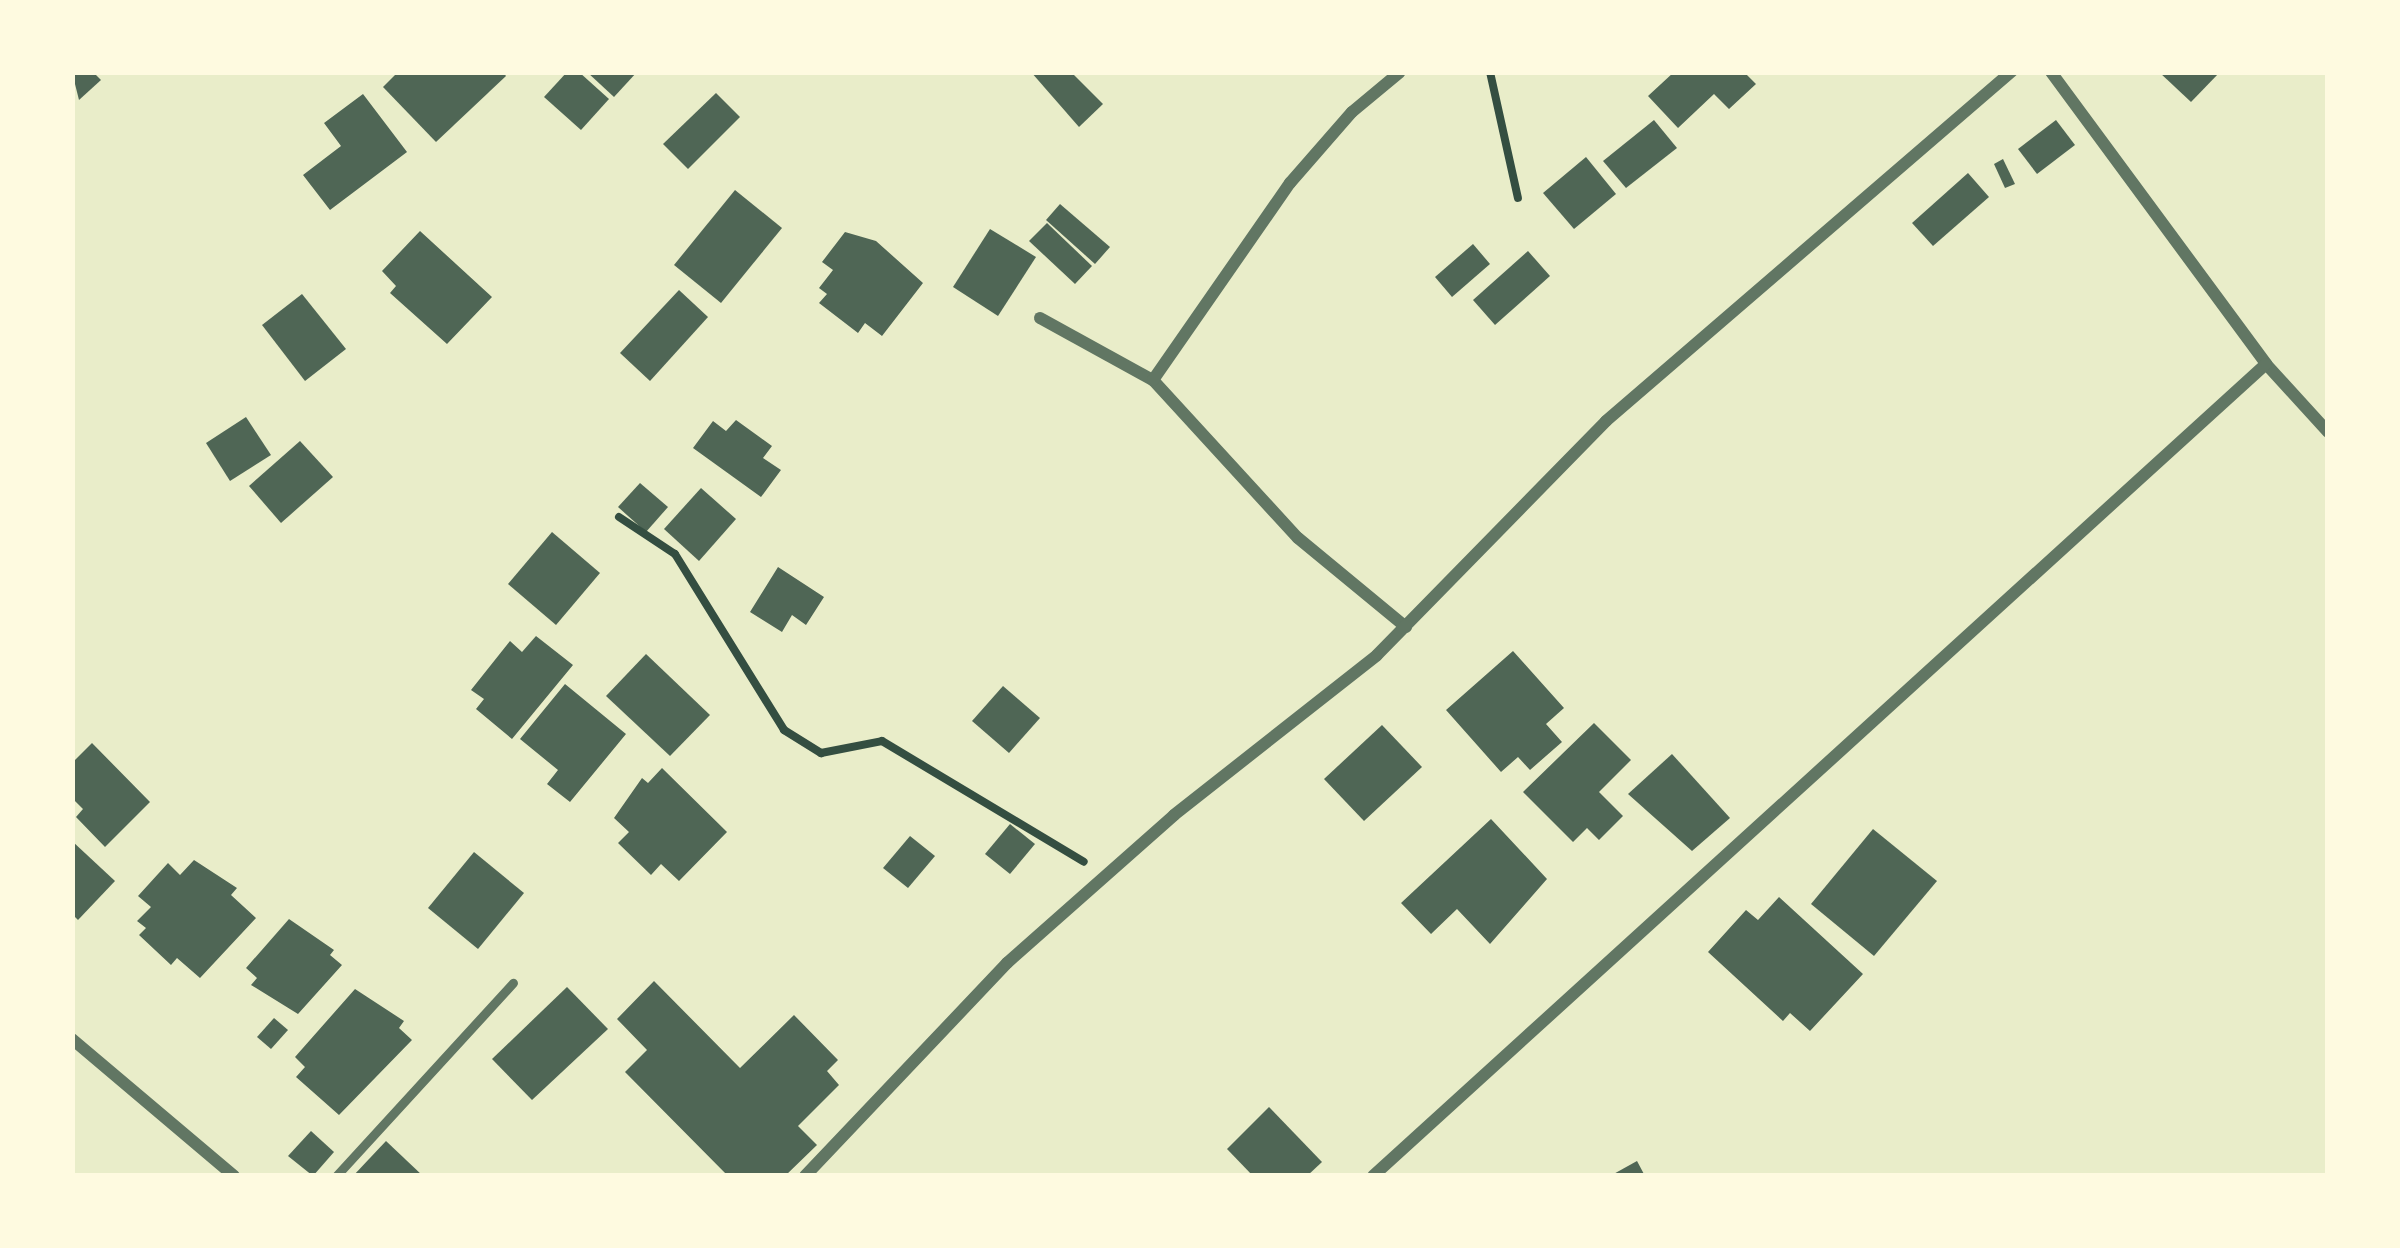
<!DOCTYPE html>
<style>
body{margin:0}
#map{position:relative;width:2400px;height:1248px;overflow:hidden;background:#e9edc9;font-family:"PT Sans",sans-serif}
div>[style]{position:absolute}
.building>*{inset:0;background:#4f6655}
.path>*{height:8px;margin:-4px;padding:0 4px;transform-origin:4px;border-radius:4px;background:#344e41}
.service>*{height:9px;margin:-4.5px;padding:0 4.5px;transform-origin:4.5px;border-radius:4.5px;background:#617663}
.minor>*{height:12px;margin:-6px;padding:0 6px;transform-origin:6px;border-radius:6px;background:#617663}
span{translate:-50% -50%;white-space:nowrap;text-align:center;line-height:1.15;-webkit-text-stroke:12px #fefae0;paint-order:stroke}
.frame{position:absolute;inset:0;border:75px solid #fefae0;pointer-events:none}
</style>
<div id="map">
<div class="building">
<div style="clip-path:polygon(72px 72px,93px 72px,101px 80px,79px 100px)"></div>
<div style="clip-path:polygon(398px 72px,503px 72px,506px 76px,436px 142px,383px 87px)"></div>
<div style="clip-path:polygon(567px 72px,579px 72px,609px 99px,581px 130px,544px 97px)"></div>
<div style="clip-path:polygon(587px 72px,637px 72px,614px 97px)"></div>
<div style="clip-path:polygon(1031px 72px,1071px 72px,1103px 104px,1079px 127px)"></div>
<div style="clip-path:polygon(1674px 72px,1744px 72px,1756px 84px,1729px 109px,1714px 94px,1678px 128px,1648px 96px)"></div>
<div style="clip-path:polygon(2159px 72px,2220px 72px,2191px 102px)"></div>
<div style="clip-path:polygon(716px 93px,740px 117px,688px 169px,663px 144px)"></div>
<div style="clip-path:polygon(363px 94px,407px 152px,330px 210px,303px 175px,341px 146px,324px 123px)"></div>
<div style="clip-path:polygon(1654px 120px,1677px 148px,1626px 188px,1603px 161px)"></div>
<div style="clip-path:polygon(2056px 120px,2075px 145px,2037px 174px,2018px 149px)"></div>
<div style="clip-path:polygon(1586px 157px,1616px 194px,1574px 229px,1543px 193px)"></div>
<div style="clip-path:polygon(2003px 159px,2015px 184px,2005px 188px,1994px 164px)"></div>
<div style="clip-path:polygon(1968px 173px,1989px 197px,1933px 246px,1912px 223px)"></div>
<div style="clip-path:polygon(735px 190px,782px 228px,721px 303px,674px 265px)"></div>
<div style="clip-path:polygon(1060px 204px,1110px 247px,1095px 264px,1046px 220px)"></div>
<div style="clip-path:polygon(1047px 223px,1092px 266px,1075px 284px,1029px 241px)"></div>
<div style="clip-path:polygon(990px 229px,1036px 257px,998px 316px,953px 287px)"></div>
<div style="clip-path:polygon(420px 231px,492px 297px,447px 344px,390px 293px,396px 286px,382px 271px)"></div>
<div style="clip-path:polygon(845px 232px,876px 241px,923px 283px,882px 336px,865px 323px,858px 333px,819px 303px,827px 294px,819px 288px,833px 270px,822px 262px)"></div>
<div style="clip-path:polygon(1473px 244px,1490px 264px,1452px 297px,1435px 277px)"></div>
<div style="clip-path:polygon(1528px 251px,1550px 276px,1495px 325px,1473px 300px)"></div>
<div style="clip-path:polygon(679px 290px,708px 317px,650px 381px,620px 353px)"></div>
<div style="clip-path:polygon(302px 294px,346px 349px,305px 381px,262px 325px)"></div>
<div style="clip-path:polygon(246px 417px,271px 455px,230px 481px,206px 443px)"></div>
<div style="clip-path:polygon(736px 420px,772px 446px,763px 458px,781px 470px,761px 497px,693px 448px,713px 421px,726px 431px)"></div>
<div style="clip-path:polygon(300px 441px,333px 477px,281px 523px,249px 486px)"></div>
<div style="clip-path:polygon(640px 483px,668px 507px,646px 532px,618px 507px)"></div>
<div style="clip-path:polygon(701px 488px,736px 519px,699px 561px,664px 529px)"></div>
<div style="clip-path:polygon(552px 532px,600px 573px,556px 625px,508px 584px)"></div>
<div style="clip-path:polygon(778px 567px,824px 597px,806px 625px,792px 615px,782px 632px,750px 612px)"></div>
<div style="clip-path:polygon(536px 636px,573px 665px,512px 739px,476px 709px,484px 699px,471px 690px,510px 641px,522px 652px)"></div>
<div style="clip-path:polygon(1513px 651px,1564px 708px,1546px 724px,1562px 742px,1530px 770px,1518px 757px,1501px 772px,1446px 710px)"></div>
<div style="clip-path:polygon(646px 654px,710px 715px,670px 756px,606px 696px)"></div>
<div style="clip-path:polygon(565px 684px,626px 734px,570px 802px,547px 784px,558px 770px,520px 739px)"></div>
<div style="clip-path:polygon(1003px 686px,1040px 718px,1009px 753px,972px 721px)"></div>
<div style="clip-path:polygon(1594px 723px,1631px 760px,1599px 792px,1623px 816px,1599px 840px,1587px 828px,1573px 842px,1523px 792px)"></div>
<div style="clip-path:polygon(1382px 725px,1422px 767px,1364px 821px,1324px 779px)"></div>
<div style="clip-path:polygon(92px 743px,150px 802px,105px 847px,76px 817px,83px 809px,72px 798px,72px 763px)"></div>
<div style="clip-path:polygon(1672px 754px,1730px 818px,1692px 851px,1628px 794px)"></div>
<div style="clip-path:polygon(662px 768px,727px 832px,679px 881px,661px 864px,651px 875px,618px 843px,629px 832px,614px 818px,642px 778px,648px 783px)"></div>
<div style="clip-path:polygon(1491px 819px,1547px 879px,1490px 944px,1457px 909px,1431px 934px,1401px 903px)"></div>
<div style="clip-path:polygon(1010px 824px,1035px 844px,1010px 874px,985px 854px)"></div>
<div style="clip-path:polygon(1873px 829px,1937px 881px,1874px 956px,1811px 904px)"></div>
<div style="clip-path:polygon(910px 836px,935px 856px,908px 888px,883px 868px)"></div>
<div style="clip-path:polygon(72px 841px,115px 881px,78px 920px,72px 914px)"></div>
<div style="clip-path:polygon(474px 852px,524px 893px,478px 949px,428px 908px)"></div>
<div style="clip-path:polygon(194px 860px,237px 888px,231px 895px,256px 918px,200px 978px,177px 958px,171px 965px,139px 935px,146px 928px,137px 921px,151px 907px,138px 896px,168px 863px,180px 875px)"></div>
<div style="clip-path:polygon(1779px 897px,1863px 974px,1810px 1031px,1790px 1013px,1783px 1021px,1708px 952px,1746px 910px,1758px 920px)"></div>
<div style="clip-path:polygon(289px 919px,334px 950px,330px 955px,342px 965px,298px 1014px,251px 985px,257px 978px,246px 968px)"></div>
<div style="clip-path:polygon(654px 981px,740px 1068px,794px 1015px,838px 1060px,827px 1071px,839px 1085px,798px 1126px,817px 1145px,785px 1176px,728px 1176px,625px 1072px,647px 1050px,617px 1019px)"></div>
<div style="clip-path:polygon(567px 987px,608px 1029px,532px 1100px,492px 1059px)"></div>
<div style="clip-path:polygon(355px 989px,404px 1021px,399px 1028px,412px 1040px,339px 1115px,296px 1077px,305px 1067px,295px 1057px)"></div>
<div style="clip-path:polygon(274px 1018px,288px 1030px,271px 1049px,257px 1037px)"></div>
<div style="clip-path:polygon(1269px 1107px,1322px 1162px,1307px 1176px,1253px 1176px,1227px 1149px)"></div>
<div style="clip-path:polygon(311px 1131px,334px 1152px,313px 1176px,288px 1156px)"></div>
<div style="clip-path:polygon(386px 1141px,423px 1176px,353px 1176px)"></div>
<div style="clip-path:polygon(1637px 1161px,1645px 1176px,1610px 1176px)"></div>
</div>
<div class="path">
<div style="left:1490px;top:72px;width:129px;rotate:77.5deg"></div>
<div style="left:619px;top:517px;width:67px;rotate:33.5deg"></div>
<div style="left:675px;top:554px;width:207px;rotate:58.2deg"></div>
<div style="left:784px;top:730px;width:44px;rotate:31.9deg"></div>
<div style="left:821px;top:753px;width:62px;rotate:-11.1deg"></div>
<div style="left:882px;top:741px;width:235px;rotate:30.9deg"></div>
</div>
<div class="service">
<div style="left:336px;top:1176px;width:262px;rotate:-47.5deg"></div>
</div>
<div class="minor">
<div style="left:2051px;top:72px;width:363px;rotate:53.6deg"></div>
<div style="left:2266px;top:364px;width:92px;rotate:47.6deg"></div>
<div style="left:1040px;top:318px;width:129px;rotate:28.8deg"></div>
<div style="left:1153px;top:380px;width:214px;rotate:47.5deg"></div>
<div style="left:1298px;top:538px;width:140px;rotate:39.5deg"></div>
<div style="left:1153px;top:380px;width:240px;rotate:-55.2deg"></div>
<div style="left:1290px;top:183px;width:94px;rotate:-48.9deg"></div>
<div style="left:1352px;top:112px;width:62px;rotate:-39.8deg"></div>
<div style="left:72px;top:1039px;width:212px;rotate:40.2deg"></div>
<div style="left:805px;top:1176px;width:294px;rotate:-46.5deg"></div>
<div style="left:1007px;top:963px;width:223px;rotate:-41.5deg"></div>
<div style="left:1174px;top:815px;width:258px;rotate:-38.2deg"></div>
<div style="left:1377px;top:655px;width:327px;rotate:-45.6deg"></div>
<div style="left:1606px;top:421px;width:535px;rotate:-40.75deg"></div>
<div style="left:1373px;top:1176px;width:1207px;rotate:-42.28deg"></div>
</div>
<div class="frame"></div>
</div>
